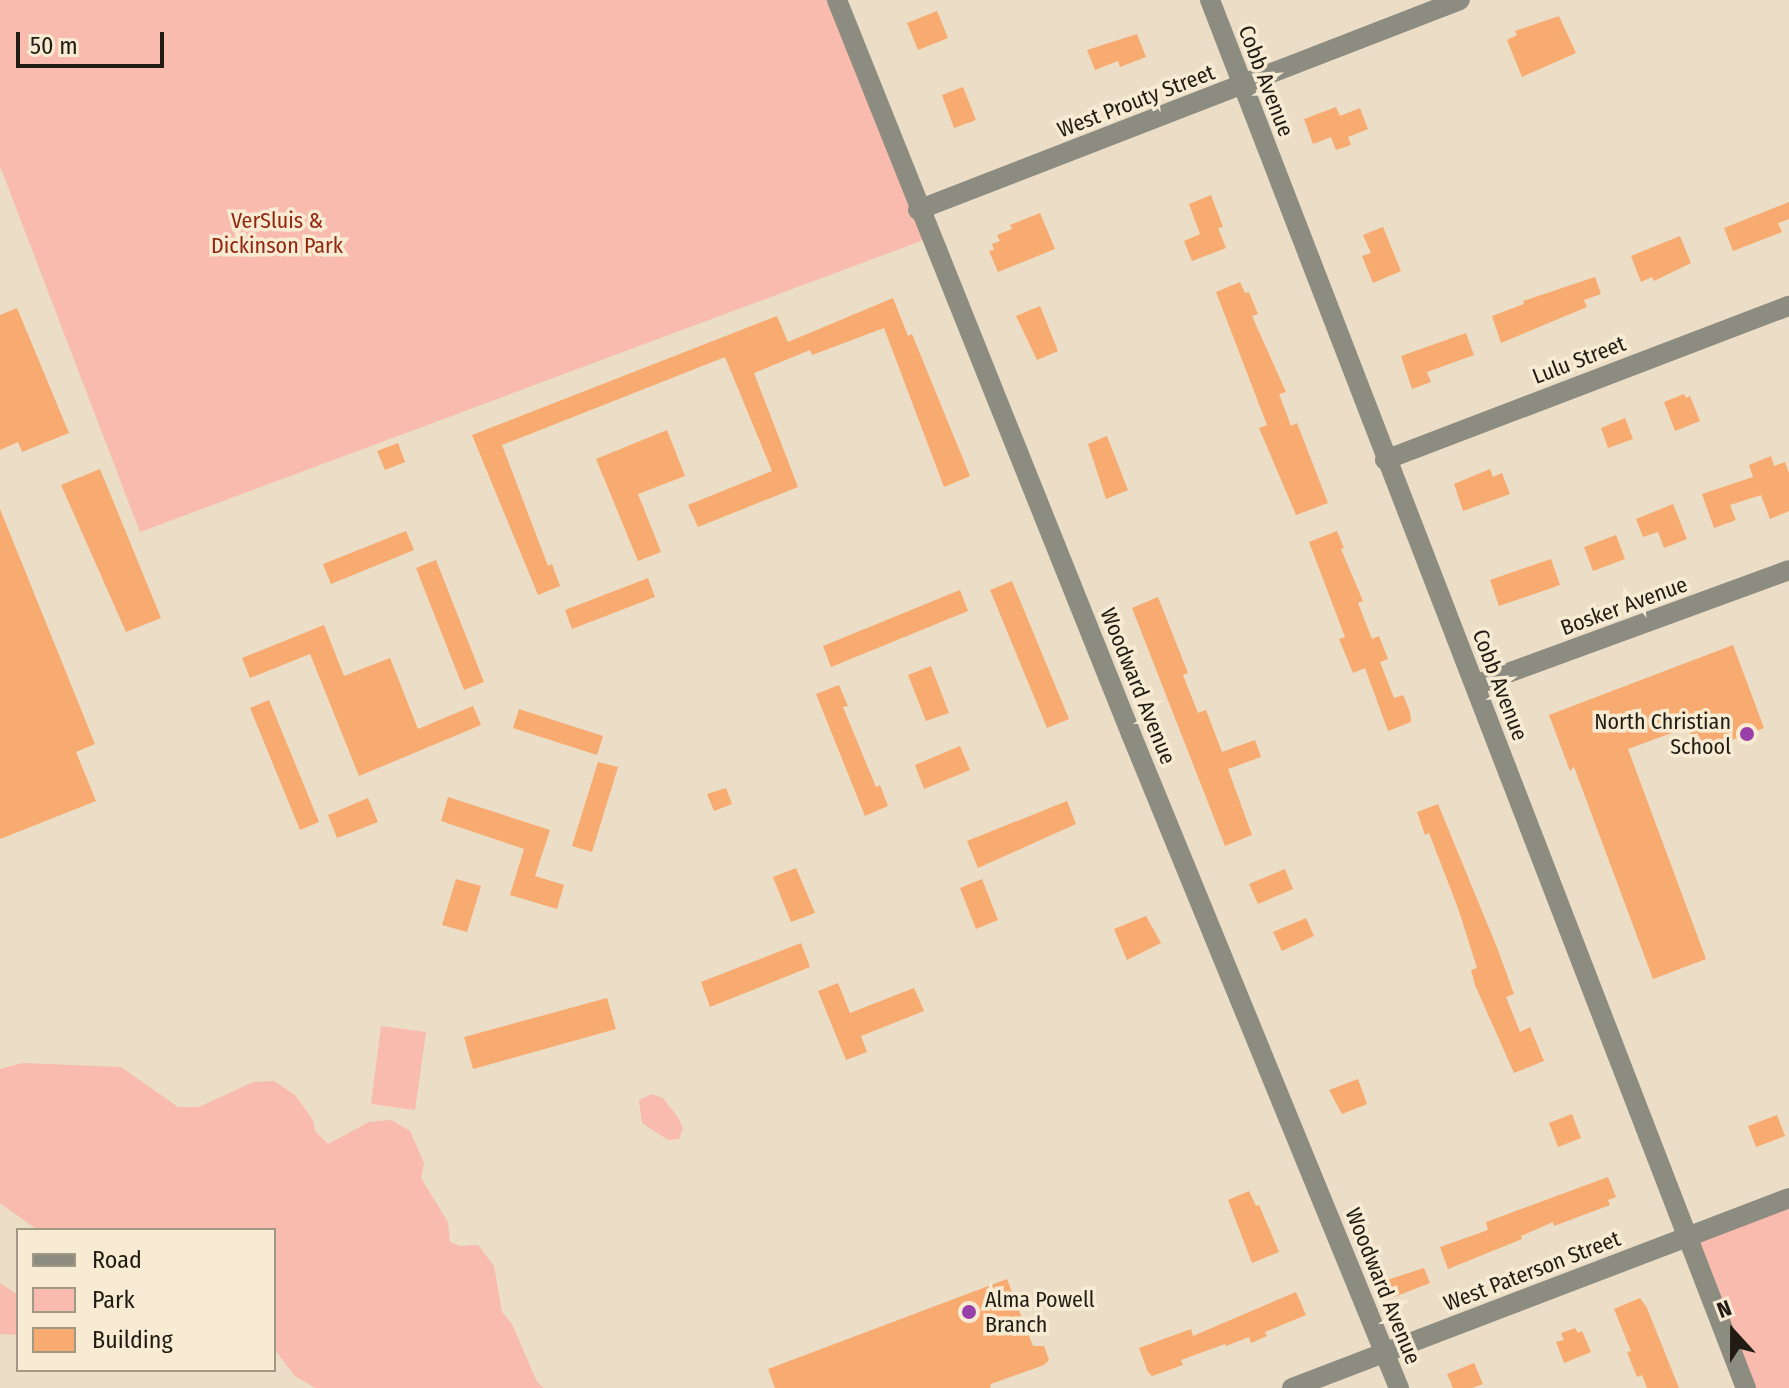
<!DOCTYPE html>
<style>
body{margin:0}
#map{position:relative;width:1789px;height:1388px;overflow:hidden;background:#ebddc6;font-family:"Fira Sans Condensed",sans-serif}
div>[style]{position:absolute}
.green>*{inset:0;background:#f8bbad}
.building>*{inset:0;background:#f7ab71}
.minor>*{height:20px;margin:-10px;padding:0 10px;transform-origin:10px;border-radius:10px;background:#8c8c81}
.tertiary>*{height:20px;margin:-10px;padding:0 10px;transform-origin:10px;border-radius:10px;background:#8c8c81}
.dots>*{width:22px;height:22px;translate:-50% -50%;box-sizing:border-box;border:4px solid #f8ebd3;border-radius:50%}
span{translate:-50% -50%;white-space:nowrap;text-align:center;line-height:1.15;-webkit-text-stroke:7px #f8ebd3;paint-order:stroke}
.street-label{font-size:22px;color:#211c13}
.park-label{font-size:22px;color:#932710}
.poi-label{font-size:22px;color:#211c13}
.right{translate:-100% -50%;text-align:right}
.left{translate:0 -50%;text-align:left}
.legend{position:absolute;left:16px;top:1228px;width:260px;height:144px;box-sizing:border-box;background:#f8ebd3;border:2px solid #a29886;margin:0;padding:10px 14px;list-style:none;font-size:24px;color:#211c13}
.legend li{display:flex;align-items:center;gap:16px;height:40px}
.legend b{width:40px;border:2px solid #a29886}
.north{position:absolute;left:1693px;top:1292px;width:80px;height:80px;-webkit-text-stroke:6px #f8ebd3;paint-order:stroke;rotate:339deg;font-size:22px;font-weight:700;line-height:32px;text-align:center;color:#211c13}
.north::after{content:'';display:block;margin:auto;width:28px;height:36px;background:#211c13;clip-path:polygon(50% 0,100% 100%,50% 72%,0 100%)}
.scale{position:absolute;left:16px;top:32px;width:148px;height:36px;box-sizing:border-box;border:4px solid #211c13;border-top:0;padding-left:10px;font-size:24px;line-height:28px;white-space:nowrap;color:#211c13;-webkit-text-stroke:6px #f8ebd3;paint-order:stroke}
</style>
<div id="map">
<div class="green">
<div style="clip-path:polygon(0 0,836px 0,929px 238px,140px 532px,0 166px)"></div>
<div style="clip-path:polygon(381px 1026px,426px 1032px,415px 1110px,371px 1104px)"></div>
<div style="clip-path:polygon(23px 1063px,121px 1067px,178px 1107px,199px 1107px,253px 1082px,274px 1081px,295px 1095px,313px 1120px,315px 1131px,328px 1144px,369px 1122px,391px 1120px,410px 1131px,424px 1163px,421px 1178px,448px 1222px,450px 1242px,460px 1246px,478px 1245px,494px 1266px,502px 1312px,512px 1324px,537px 1382px,544px 1388px,315px 1388px,295px 1376px,274px 1349px,274px 1230px,35px 1228px,0 1203px,0 1069px)"></div>
<div style="clip-path:polygon(652px 1094px,663px 1098px,677px 1116px,683px 1128px,679px 1139px,668px 1140px,642px 1123px,639px 1100px)"></div>
<div style="clip-path:polygon(1789px 1198px,1789px 1388px,1746px 1388px,1685px 1239px)"></div>
<div style="clip-path:polygon(0 1283px,18px 1295px,18px 1335px,0 1334px)"></div>
</div>
<div class="building">
<div style="clip-path:polygon(937px 11px,948px 38px,918px 50px,907px 23px)"></div>
<div style="clip-path:polygon(1559px 16px,1576px 53px,1522px 77px,1507px 40px,1517px 35px,1515px 31px)"></div>
<div style="clip-path:polygon(1137px 34px,1146px 57px,1120px 67px,1118px 61px,1095px 70px,1087px 50px)"></div>
<div style="clip-path:polygon(963px 87px,976px 120px,954px 128px,942px 95px)"></div>
<div style="clip-path:polygon(1336px 107px,1340px 116px,1360px 108px,1368px 129px,1348px 137px,1351px 145px,1336px 150px,1331px 137px,1313px 144px,1304px 119px)"></div>
<div style="clip-path:polygon(1211px 195px,1223px 227px,1218px 228px,1226px 248px,1192px 261px,1184px 241px,1200px 234px,1189px 204px)"></div>
<div style="clip-path:polygon(1789px 202px,1789px 219px,1778px 223px,1782px 232px,1733px 251px,1724px 228px)"></div>
<div style="clip-path:polygon(1040px 213px,1055px 249px,998px 272px,989px 251px,994px 250px,992px 244px,1000px 241px,997px 235px,1012px 229px,1010px 225px)"></div>
<div style="clip-path:polygon(1383px 227px,1401px 271px,1373px 283px,1362px 256px,1371px 253px,1363px 235px)"></div>
<div style="clip-path:polygon(1680px 236px,1691px 263px,1654px 281px,1652px 277px,1641px 282px,1631px 256px)"></div>
<div style="clip-path:polygon(1595px 277px,1601px 294px,1584px 300px,1587px 307px,1501px 343px,1492px 316px,1524px 304px,1523px 301px)"></div>
<div style="clip-path:polygon(1240px 282px,1245px 293px,1249px 292px,1258px 314px,1252px 316px,1286px 392px,1279px 394px,1291px 426px,1297px 423px,1328px 503px,1296px 515px,1259px 428px,1267px 425px,1216px 292px)"></div>
<div style="clip-path:polygon(893px 298px,908px 336px,912px 334px,970px 476px,944px 487px,884px 328px,812px 355px,810px 350px,754px 373px,798px 487px,698px 527px,688px 505px,772px 471px,725px 357px,502px 445px,548px 566px,552px 564px,560px 586px,538px 595px,472px 435px,777px 316px,788px 342px)"></div>
<div style="clip-path:polygon(1040px 306px,1058px 351px,1037px 360px,1016px 316px)"></div>
<div style="clip-path:polygon(17px 308px,69px 433px,22px 452px,18px 442px,0 450px,0 315px)"></div>
<div style="clip-path:polygon(1466px 333px,1474px 355px,1427px 372px,1431px 382px,1412px 389px,1401px 356px)"></div>
<div style="clip-path:polygon(1684px 394px,1686px 398px,1690px 396px,1700px 421px,1675px 431px,1664px 402px)"></div>
<div style="clip-path:polygon(1625px 418px,1633px 439px,1608px 448px,1601px 428px)"></div>
<div style="clip-path:polygon(667px 430px,685px 476px,638px 494px,661px 552px,638px 561px,596px 459px)"></div>
<div style="clip-path:polygon(1107px 436px,1128px 490px,1106px 499px,1088px 444px)"></div>
<div style="clip-path:polygon(398px 443px,405px 462px,385px 470px,377px 451px)"></div>
<div style="clip-path:polygon(1771px 456px,1774px 466px,1785px 462px,1789px 473px,1789px 511px,1770px 519px,1761px 495px,1730px 505px,1736px 520px,1714px 528px,1702px 494px,1753px 477px,1749px 465px)"></div>
<div style="clip-path:polygon(100px 469px,161px 618px,126px 632px,61px 485px)"></div>
<div style="clip-path:polygon(1490px 469px,1493px 477px,1502px 473px,1510px 494px,1463px 511px,1454px 484px)"></div>
<div style="clip-path:polygon(1673px 504px,1687px 539px,1664px 548px,1658px 532px,1643px 537px,1636px 519px)"></div>
<div style="clip-path:polygon(0 509px,95px 744px,76px 752px,96px 801px,0 839px)"></div>
<div style="clip-path:polygon(406px 531px,414px 550px,331px 584px,323px 564px)"></div>
<div style="clip-path:polygon(1337px 531px,1344px 548px,1341px 549px,1363px 601px,1358px 603px,1372px 639px,1379px 636px,1388px 659px,1380px 662px,1394px 698px,1403px 695px,1410px 712px,1411px 722px,1388px 731px,1365px 668px,1353px 673px,1339px 639px,1345px 637px,1309px 542px)"></div>
<div style="clip-path:polygon(1616px 535px,1625px 559px,1593px 571px,1584px 547px)"></div>
<div style="clip-path:polygon(1551px 559px,1560px 585px,1499px 606px,1490px 580px)"></div>
<div style="clip-path:polygon(436px 560px,484px 682px,464px 690px,416px 568px)"></div>
<div style="clip-path:polygon(648px 578px,655px 597px,572px 629px,565px 610px)"></div>
<div style="clip-path:polygon(1012px 581px,1069px 719px,1047px 728px,990px 590px)"></div>
<div style="clip-path:polygon(960px 590px,968px 611px,831px 667px,823px 646px)"></div>
<div style="clip-path:polygon(1158px 597px,1188px 673px,1183px 675px,1198px 713px,1206px 710px,1222px 752px,1255px 740px,1261px 757px,1228px 769px,1252px 835px,1225px 846px,1132px 608px)"></div>
<div style="clip-path:polygon(324px 625px,344px 676px,390px 658px,418px 729px,473px 706px,481px 725px,359px 776px,310px 654px,250px 678px,242px 658px)"></div>
<div style="clip-path:polygon(1733px 645px,1764px 728px,1705px 750px,1699px 736px,1692px 739px,1688px 727px,1628px 749px,1706px 959px,1653px 979px,1574px 767px,1570px 771px,1549px 715px)"></div>
<div style="clip-path:polygon(931px 666px,949px 713px,926px 721px,908px 675px)"></div>
<div style="clip-path:polygon(839px 685px,848px 706px,843px 707px,876px 787px,880px 785px,888px 806px,865px 816px,816px 694px)"></div>
<div style="clip-path:polygon(269px 700px,319px 822px,300px 830px,250px 708px)"></div>
<div style="clip-path:polygon(519px 709px,603px 736px,597px 755px,513px 728px)"></div>
<div style="clip-path:polygon(960px 746px,970px 770px,924px 789px,915px 765px)"></div>
<div style="clip-path:polygon(598px 762px,618px 767px,592px 852px,572px 846px)"></div>
<div style="clip-path:polygon(726px 788px,732px 804px,714px 811px,707px 794px)"></div>
<div style="clip-path:polygon(448px 797px,550px 830px,535px 876px,564px 885px,557px 909px,510px 895px,524px 849px,441px 821px)"></div>
<div style="clip-path:polygon(368px 798px,378px 822px,337px 838px,328px 815px)"></div>
<div style="clip-path:polygon(1067px 801px,1076px 824px,978px 868px,967px 841px)"></div>
<div style="clip-path:polygon(1438px 804px,1498px 950px,1514px 994px,1506px 997px,1520px 1032px,1530px 1027px,1544px 1061px,1514px 1073px,1475px 985px,1471px 970px,1477px 968px,1458px 908px,1429px 833px,1425px 835px,1417px 812px)"></div>
<div style="clip-path:polygon(796px 868px,815px 913px,791px 922px,773px 877px)"></div>
<div style="clip-path:polygon(1285px 869px,1293px 889px,1258px 904px,1249px 884px)"></div>
<div style="clip-path:polygon(456px 879px,481px 886px,467px 932px,442px 925px)"></div>
<div style="clip-path:polygon(982px 879px,998px 920px,976px 929px,960px 888px)"></div>
<div style="clip-path:polygon(1146px 916px,1161px 943px,1127px 960px,1114px 929px)"></div>
<div style="clip-path:polygon(1306px 918px,1314px 936px,1282px 951px,1273px 932px)"></div>
<div style="clip-path:polygon(801px 943px,810px 967px,710px 1007px,701px 982px)"></div>
<div style="clip-path:polygon(838px 983px,850px 1013px,914px 988px,924px 1011px,861px 1036px,867px 1052px,846px 1060px,818px 991px)"></div>
<div style="clip-path:polygon(607px 998px,616px 1029px,473px 1069px,464px 1037px)"></div>
<div style="clip-path:polygon(1358px 1079px,1367px 1104px,1342px 1114px,1329px 1090px)"></div>
<div style="clip-path:polygon(1572px 1114px,1581px 1138px,1558px 1147px,1549px 1123px)"></div>
<div style="clip-path:polygon(1777px 1115px,1785px 1136px,1756px 1147px,1748px 1126px)"></div>
<div style="clip-path:polygon(1608px 1177px,1616px 1197px,1608px 1200px,1610px 1205px,1554px 1226px,1553px 1222px,1521px 1236px,1522px 1239px,1448px 1269px,1440px 1247px,1488px 1230px,1486px 1222px)"></div>
<div style="clip-path:polygon(1249px 1191px,1256px 1206px,1259px 1205px,1279px 1252px,1252px 1263px,1228px 1200px)"></div>
<div style="clip-path:polygon(1424px 1268px,1430px 1283px,1394px 1297px,1387px 1280px)"></div>
<div style="clip-path:polygon(1007px 1279px,1033px 1346px,1044px 1346px,1049px 1360px,1044px 1365px,991px 1384px,990px 1388px,775px 1388px,768px 1369px)"></div>
<div style="clip-path:polygon(1296px 1292px,1306px 1315px,1265px 1332px,1267px 1336px,1251px 1343px,1249px 1337px,1226px 1346px,1225px 1344px,1181px 1360px,1183px 1365px,1152px 1376px,1148px 1372px,1139px 1348px,1191px 1329px,1193px 1336px)"></div>
<div style="clip-path:polygon(1640px 1298px,1647px 1308px,1679px 1388px,1647px 1388px,1642px 1375px,1637px 1377px,1627px 1352px,1631px 1351px,1614px 1309px)"></div>
<div style="clip-path:polygon(1575px 1328px,1578px 1333px,1582px 1331px,1591px 1352px,1564px 1363px,1556px 1342px,1564px 1340px,1561px 1333px)"></div>
<div style="clip-path:polygon(1474px 1363px,1483px 1384px,1472px 1388px,1453px 1388px,1447px 1374px)"></div>
</div>
<div class="minor">
<div style="left:837px;top:0;width:791px;rotate:68.17deg"></div>
<div style="left:1131px;top:734px;width:707px;rotate:67.72deg"></div>
<div style="left:1210px;top:0;width:1488px;rotate:68.89deg"></div>
<div style="left:918px;top:210px;width:581px;rotate:-21.18deg"></div>
<div style="left:1385px;top:460px;width:432px;rotate:-20.9deg"></div>
<div style="left:1475px;top:685px;width:334px;rotate:-20.1deg"></div>
</div>
<div class="tertiary">
<div style="left:1292px;top:1388px;width:532px;rotate:-20.92deg"></div>
</div>
<div class="dots">
<div style="left:1747px;top:734px;background:#993faa"></div>
<div style="left:969px;top:1312px;background:#993faa"></div>
</div>
<div class="street-label">
<span style="left:1266px;top:81px;rotate:69deg">Cobb Avenue</span>
<span style="left:1136px;top:101px;rotate:-21deg">West Prouty Street</span>
<span style="left:1579px;top:360px;rotate:-21deg">Lulu Street</span>
<span style="left:1624px;top:606px;rotate:-20deg">Bosker Avenue</span>
<span style="left:1500px;top:685px;rotate:69deg">Cobb Avenue</span>
<span style="left:1138px;top:686px;rotate:68deg">Woodward Avenue</span>
<span style="left:1532px;top:1271px;rotate:-21deg">West Paterson Street</span>
<span style="left:1383px;top:1286px;rotate:68deg">Woodward Avenue</span>
</div>
<div class="park-label">
<span style="left:277px;top:233px">VerSluis &amp;<br>Dickinson Park</span>
</div>
<div class="poi-label">
<span class="right" style="left:1731px;top:734px">North Christian<br>School</span>
<span class="left" style="left:985px;top:1312px">Alma Powell<br>Branch</span>
</div>
<ul class="legend">
<li><b style="height:10px;background:#8c8c81"></b>Road</li>
<li><b style="height:22px;background:#f8bbad"></b>Park</li>
<li><b style="height:22px;background:#f7ab71"></b>Building</li>
</ul>
<div class="north">N</div>
<div class="scale">50 m</div>
</div>
